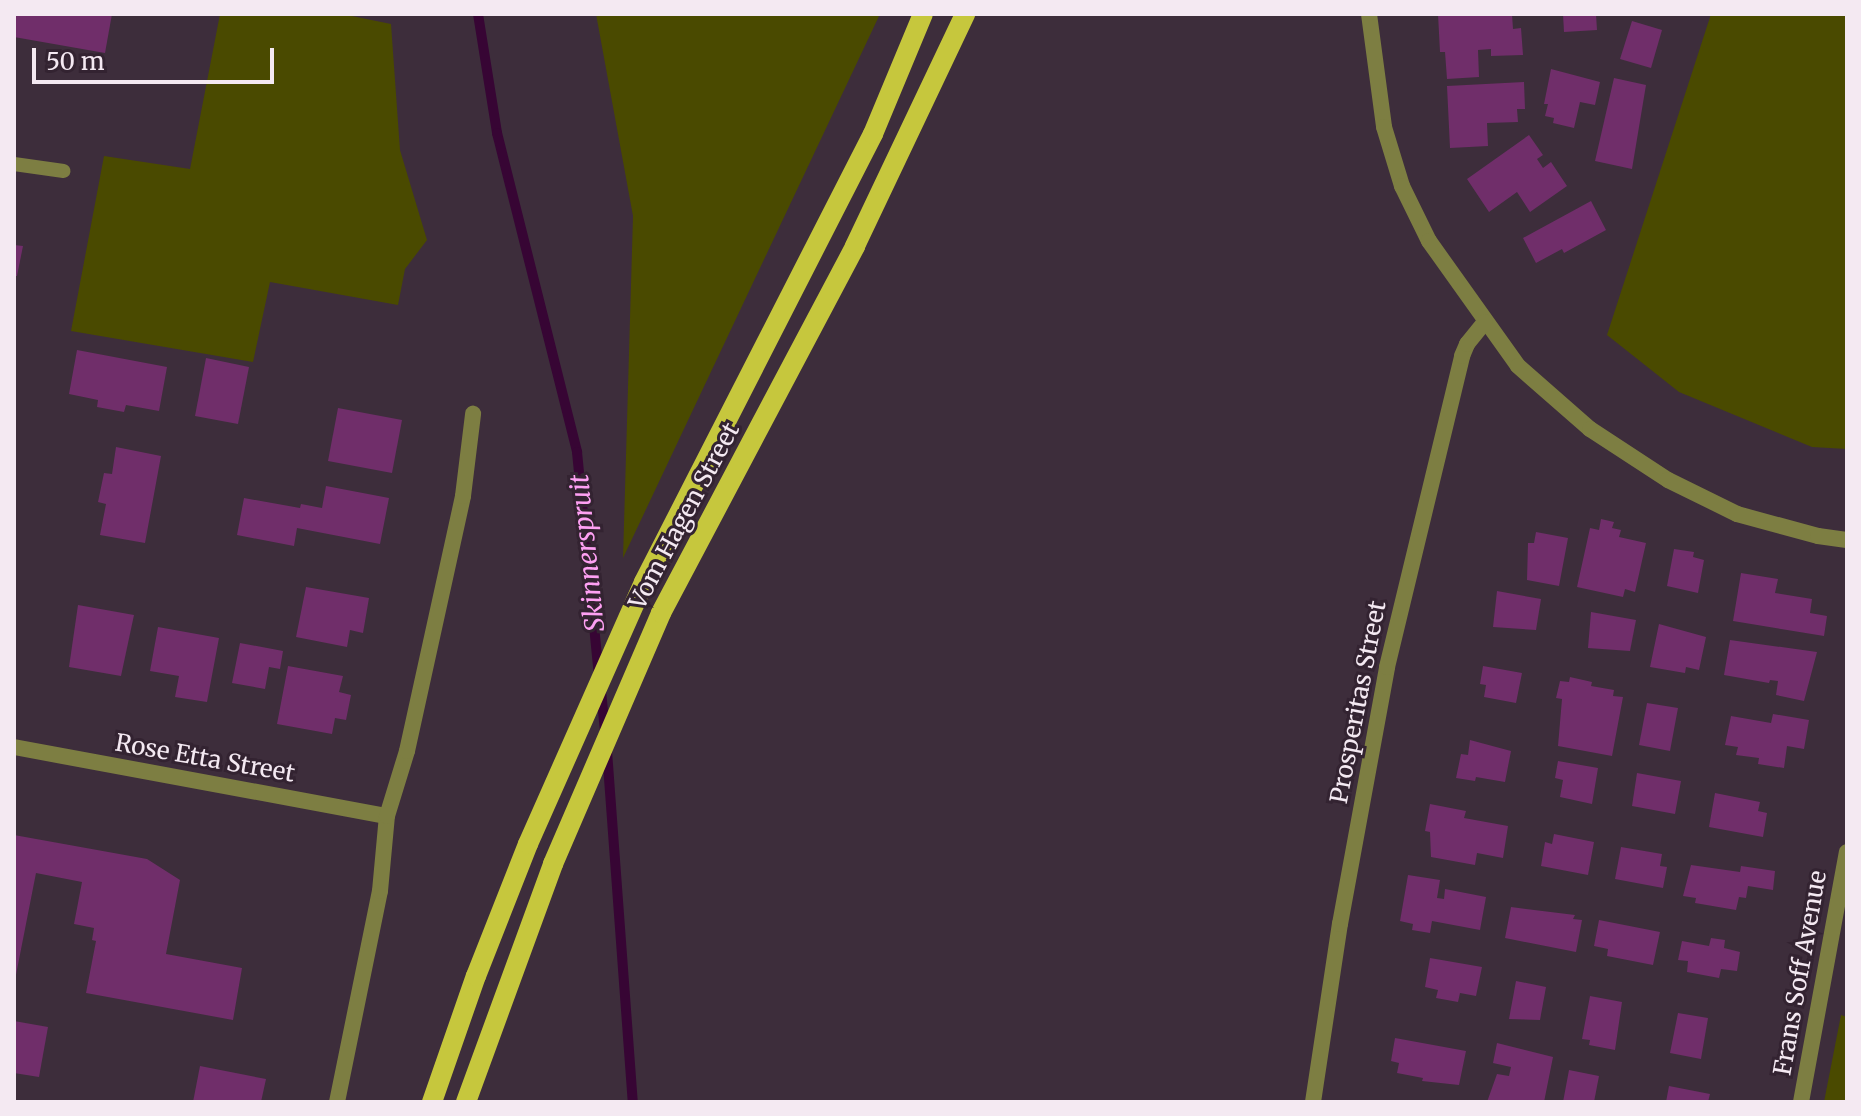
<!DOCTYPE html>
<style>
body{margin:0}
#map{position:relative;width:1861px;height:1116px;overflow:hidden;background:#3d2d3b;font-family:Merriweather,serif}
div>[style]{position:absolute}
.green>*{inset:0;background:#4a4a00}
.stream>*{height:10px;margin:-5px;padding:0 5px;transform-origin:5px;border-radius:5px;background:#370534}
.building>*{inset:0;background:#702e6a}
.lane>*{height:14px;margin:-7px;padding:0 7px;transform-origin:7px;border-radius:7px;background:#7d7e42}
.street>*{height:16px;margin:-8px;padding:0 8px;transform-origin:8px;border-radius:8px;background:#7d7e42}
.primary>*{height:20px;margin:-10px;padding:0 10px;transform-origin:10px;border-radius:10px;background:#c6c73d}
span{translate:-50% -50%;white-space:nowrap;text-align:center;line-height:1.15;-webkit-text-stroke:6px #332331;paint-order:stroke}
.street-label{font-size:24px;color:#f4e9f2}
.water-label{font-size:26px;color:#fea0f3;font-style:italic}
.frame{position:absolute;inset:0;border:16px solid #f4e9f2;pointer-events:none}
.scale{position:absolute;left:32px;top:48px;width:242px;height:36px;box-sizing:border-box;border:4px solid #f4e9f2;border-top:0;padding-left:10px;font-size:24px;line-height:28px;white-space:nowrap;color:#f4e9f2;-webkit-text-stroke:6px #332331;paint-order:stroke}
</style>
<div id="map">
<div class="green">
<div style="clip-path:polygon(220px 14px,342px 14px,391px 24px,400px 150px,427px 240px,405px 269px,398px 305px,270px 282px,253px 362px,71px 331px,104px 156px,190px 169px)"></div>
<div style="clip-path:polygon(596px 14px,880px 14px,623px 558px,633px 216px)"></div>
<div style="clip-path:polygon(1711px 14px,1847px 14px,1847px 449px,1812px 447px,1679px 392px,1607px 335px)"></div>
<div style="clip-path:polygon(1841px 1015px,1847px 1017px,1847px 1102px,1824px 1102px)"></div>
</div>
<div class="stream">
<div style="left:478px;top:14px;width:121px;rotate:80.9deg"></div>
<div style="left:497px;top:133px;width:329px;rotate:75.9deg"></div>
<div style="left:577px;top:452px;width:224px;rotate:84.4deg"></div>
<div style="left:601px;top:691px;width:40px;rotate:84.3deg"></div>
<div style="left:607px;top:751px;width:352px;rotate:85.8deg"></div>
</div>
<div class="building">
<div style="clip-path:polygon(14px 14px,112px 14px,105px 53px,14px 37px)"></div>
<div style="clip-path:polygon(1438px 14px,1512px 14px,1513px 29px,1521px 28px,1523px 55px,1491px 56px,1491px 49px,1478px 50px,1479px 77px,1447px 79px,1445px 52px,1440px 52px)"></div>
<div style="clip-path:polygon(1563px 14px,1596px 14px,1597px 30px,1564px 32px)"></div>
<div style="clip-path:polygon(1632px 21px,1662px 30px,1651px 68px,1620px 59px)"></div>
<div style="clip-path:polygon(1551px 69px,1600px 82px,1595px 105px,1580px 102px,1574px 128px,1553px 123px,1554px 118px,1545px 116px,1548px 104px,1544px 104px)"></div>
<div style="clip-path:polygon(1614px 78px,1646px 85px,1632px 169px,1595px 161px)"></div>
<div style="clip-path:polygon(1524px 82px,1525px 109px,1517px 109px,1518px 122px,1487px 123px,1488px 146px,1450px 148px,1447px 86px)"></div>
<div style="clip-path:polygon(1529px 135px,1543px 155px,1537px 159px,1543px 168px,1551px 162px,1567px 186px,1530px 212px,1517px 192px,1489px 212px,1467px 179px)"></div>
<div style="clip-path:polygon(1591px 201px,1606px 230px,1564px 253px,1562px 249px,1536px 263px,1523px 238px)"></div>
<div style="clip-path:polygon(14px 245px,23px 246px,17px 276px,14px 276px)"></div>
<div style="clip-path:polygon(77px 350px,167px 367px,159px 411px,126px 405px,124px 412px,97px 407px,98px 400px,69px 394px)"></div>
<div style="clip-path:polygon(206px 358px,249px 367px,238px 424px,195px 416px)"></div>
<div style="clip-path:polygon(338px 408px,402px 420px,392px 473px,328px 461px)"></div>
<div style="clip-path:polygon(116px 447px,161px 456px,145px 543px,100px 535px,106px 504px,98px 502px,104px 473px,112px 474px)"></div>
<div style="clip-path:polygon(326px 486px,389px 498px,380px 544px,297px 528px,294px 546px,237px 535px,244px 498px,300px 508px,301px 504px,322px 508px)"></div>
<div style="clip-path:polygon(1601px 519px,1614px 522px,1612px 528px,1621px 530px,1619px 537px,1646px 543px,1635px 592px,1625px 589px,1623px 597px,1577px 587px,1590px 528px,1599px 530px)"></div>
<div style="clip-path:polygon(1536px 532px,1568px 538px,1559px 586px,1527px 580px,1528px 543px,1534px 543px)"></div>
<div style="clip-path:polygon(1674px 549px,1694px 552px,1693px 557px,1704px 560px,1698px 593px,1667px 586px)"></div>
<div style="clip-path:polygon(1741px 573px,1778px 579px,1775px 593px,1812px 599px,1810px 613px,1827px 616px,1824px 636px,1733px 621px)"></div>
<div style="clip-path:polygon(306px 587px,369px 598px,363px 633px,350px 630px,347px 647px,296px 637px)"></div>
<div style="clip-path:polygon(1497px 591px,1541px 599px,1536px 630px,1493px 627px)"></div>
<div style="clip-path:polygon(78px 605px,134px 615px,121px 676px,69px 667px)"></div>
<div style="clip-path:polygon(1591px 612px,1636px 620px,1630px 651px,1588px 648px)"></div>
<div style="clip-path:polygon(1659px 624px,1706px 637px,1699px 670px,1686px 667px,1685px 673px,1650px 667px)"></div>
<div style="clip-path:polygon(158px 627px,219px 638px,207px 702px,175px 697px,179px 676px,150px 671px)"></div>
<div style="clip-path:polygon(1730px 640px,1817px 652px,1804px 701px,1776px 695px,1778px 681px,1770px 680px,1769px 683px,1724px 675px)"></div>
<div style="clip-path:polygon(240px 643px,283px 651px,280px 669px,269px 667px,265px 689px,232px 683px)"></div>
<div style="clip-path:polygon(288px 666px,343px 676px,339px 692px,351px 695px,346px 720px,335px 718px,332px 734px,277px 724px)"></div>
<div style="clip-path:polygon(1483px 666px,1522px 673px,1516px 703px,1484px 697px,1486px 685px,1480px 684px)"></div>
<div style="clip-path:polygon(1570px 677px,1592px 682px,1591px 686px,1614px 690px,1613px 696px,1623px 697px,1612px 756px,1558px 746px,1562px 699px,1556px 698px,1560px 681px,1569px 682px)"></div>
<div style="clip-path:polygon(1647px 703px,1678px 708px,1670px 751px,1639px 745px)"></div>
<div style="clip-path:polygon(1773px 714px,1809px 720px,1804px 749px,1787px 746px,1784px 768px,1758px 764px,1759px 758px,1736px 755px,1738px 747px,1725px 745px,1731px 716px,1771px 723px)"></div>
<div style="clip-path:polygon(1470px 740px,1511px 751px,1505px 782px,1476px 777px,1475px 781px,1456px 778px,1461px 754px,1468px 755px)"></div>
<div style="clip-path:polygon(1558px 761px,1598px 768px,1592px 804px,1560px 797px,1563px 780px,1555px 778px)"></div>
<div style="clip-path:polygon(1637px 773px,1681px 781px,1675px 814px,1632px 806px)"></div>
<div style="clip-path:polygon(1715px 793px,1760px 802px,1758px 811px,1767px 813px,1763px 837px,1709px 827px)"></div>
<div style="clip-path:polygon(1430px 804px,1466px 811px,1464px 818px,1508px 826px,1503px 858px,1477px 853px,1475px 865px,1431px 857px,1430px 832px,1425px 831px)"></div>
<div style="clip-path:polygon(1554px 834px,1594px 842px,1588px 875px,1541px 866px,1545px 842px,1552px 844px)"></div>
<div style="clip-path:polygon(14px 835px,147px 859px,180px 880px,166px 954px,242px 968px,233px 1020px,86px 993px,96px 941px,92px 940px,94px 928px,74px 924px,82px 882px,36px 873px,14px 985px)"></div>
<div style="clip-path:polygon(1621px 847px,1662px 854px,1660px 866px,1667px 867px,1663px 888px,1615px 879px)"></div>
<div style="clip-path:polygon(1691px 865px,1740px 872px,1741px 866px,1775px 871px,1773px 890px,1748px 886px,1746px 898px,1739px 897px,1736px 910px,1695px 903px,1696px 898px,1683px 896px)"></div>
<div style="clip-path:polygon(1408px 875px,1440px 880px,1437px 898px,1444px 899px,1445px 889px,1486px 897px,1480px 930px,1432px 921px,1430px 933px,1412px 930px,1413px 924px,1400px 921px)"></div>
<div style="clip-path:polygon(1511px 907px,1575px 915px,1573px 919px,1582px 920px,1576px 952px,1505px 938px)"></div>
<div style="clip-path:polygon(1599px 920px,1660px 932px,1653px 965px,1607px 956px,1608px 949px,1594px 946px)"></div>
<div style="clip-path:polygon(1711px 938px,1725px 940px,1724px 948px,1740px 952px,1737px 971px,1721px 969px,1719px 978px,1687px 972px,1688px 961px,1678px 960px,1682px 941px,1709px 946px)"></div>
<div style="clip-path:polygon(1430px 958px,1482px 967px,1476px 996px,1460px 993px,1458px 1002px,1436px 998px,1438px 990px,1425px 987px)"></div>
<div style="clip-path:polygon(1516px 981px,1546px 987px,1540px 1020px,1509px 1019px)"></div>
<div style="clip-path:polygon(1590px 996px,1622px 1002px,1615px 1050px,1589px 1045px,1590px 1040px,1582px 1039px)"></div>
<div style="clip-path:polygon(1678px 1013px,1708px 1018px,1701px 1059px,1670px 1053px)"></div>
<div style="clip-path:polygon(14px 1021px,48px 1027px,39px 1077px,14px 1073px)"></div>
<div style="clip-path:polygon(1395px 1038px,1466px 1051px,1459px 1085px,1422px 1081px,1423px 1078px,1397px 1073px,1399px 1063px,1391px 1061px)"></div>
<div style="clip-path:polygon(1497px 1043px,1553px 1057px,1544px 1102px,1487px 1102px,1497px 1074px,1509px 1076px,1511px 1067px,1493px 1063px)"></div>
<div style="clip-path:polygon(200px 1066px,266px 1079px,261px 1102px,193px 1102px)"></div>
<div style="clip-path:polygon(1569px 1070px,1599px 1076px,1594px 1102px,1563px 1102px)"></div>
<div style="clip-path:polygon(1669px 1086px,1710px 1094px,1708px 1102px,1666px 1102px)"></div>
</div>
<div class="lane">
<div style="left:14px;top:164px;width:50px;rotate:8deg"></div>
</div>
<div class="street">
<div style="left:1369px;top:14px;width:114px;rotate:82.4deg"></div>
<div style="left:1384px;top:127px;width:62px;rotate:73deg"></div>
<div style="left:1402px;top:186px;width:61px;rotate:63.9deg"></div>
<div style="left:1429px;top:241px;width:153px;rotate:54.5deg"></div>
<div style="left:1518px;top:366px;width:96px;rotate:41.2deg"></div>
<div style="left:1590px;top:429px;width:93px;rotate:33.2deg"></div>
<div style="left:1668px;top:480px;width:77px;rotate:26.2deg"></div>
<div style="left:1737px;top:514px;width:84px;rotate:15.2deg"></div>
<div style="left:1818px;top:536px;width:29px;rotate:8deg"></div>
<div style="left:14px;top:747px;width:379px;rotate:10.5deg"></div>
<div style="left:337px;top:1102px;width:215px;rotate:-78.5deg"></div>
<div style="left:380px;top:891px;width:75px;rotate:-84.7deg"></div>
<div style="left:387px;top:816px;width:68px;rotate:-72.9deg"></div>
<div style="left:407px;top:751px;width:261px;rotate:-77.6deg"></div>
<div style="left:463px;top:496px;width:83px;rotate:-83deg"></div>
<div style="left:1313px;top:1102px;width:180px;rotate:-81.4deg"></div>
<div style="left:1340px;top:924px;width:261px;rotate:-79.6deg"></div>
<div style="left:1387px;top:667px;width:320px;rotate:-76.4deg"></div>
<div style="left:1462px;top:356px;width:13px;rotate:-67deg"></div>
<div style="left:1467px;top:344px;width:28px;rotate:-51deg"></div>
<div style="left:1801px;top:1102px;width:254px;rotate:-79.6deg"></div>
</div>
<div class="primary">
<div style="left:432px;top:1102px;width:133px;rotate:-70.8deg"></div>
<div style="left:476px;top:976px;width:142px;rotate:-68.5deg"></div>
<div style="left:528px;top:844px;width:287px;rotate:-66.1deg"></div>
<div style="left:644px;top:582px;width:503px;rotate:-62.93deg"></div>
<div style="left:873px;top:134px;width:130px;rotate:-67.4deg"></div>
<div style="left:466px;top:1102px;width:253px;rotate:-69.9deg"></div>
<div style="left:553px;top:864px;width:273px;rotate:-66.7deg"></div>
<div style="left:661px;top:613px;width:415px;rotate:-62.1deg"></div>
<div style="left:855px;top:246px;width:257px;rotate:-64.6deg"></div>
</div>
<div class="street-label">
<span style="left:684px;top:516px;rotate:-62deg">Vom Hagen Street</span>
<span style="left:1358px;top:702px;rotate:-79deg">Prosperitas Street</span>
<span style="left:205px;top:758px;rotate:10deg">Rose Etta Street</span>
<span style="left:1800px;top:973px;rotate:-80deg">Frans Soff Avenue</span>
</div>
<div class="water-label">
<span style="left:587px;top:553px;rotate:-96deg">Skinnerspruit</span>
</div>
<div class="frame"></div>
<div class="scale">50 m</div>
</div>
